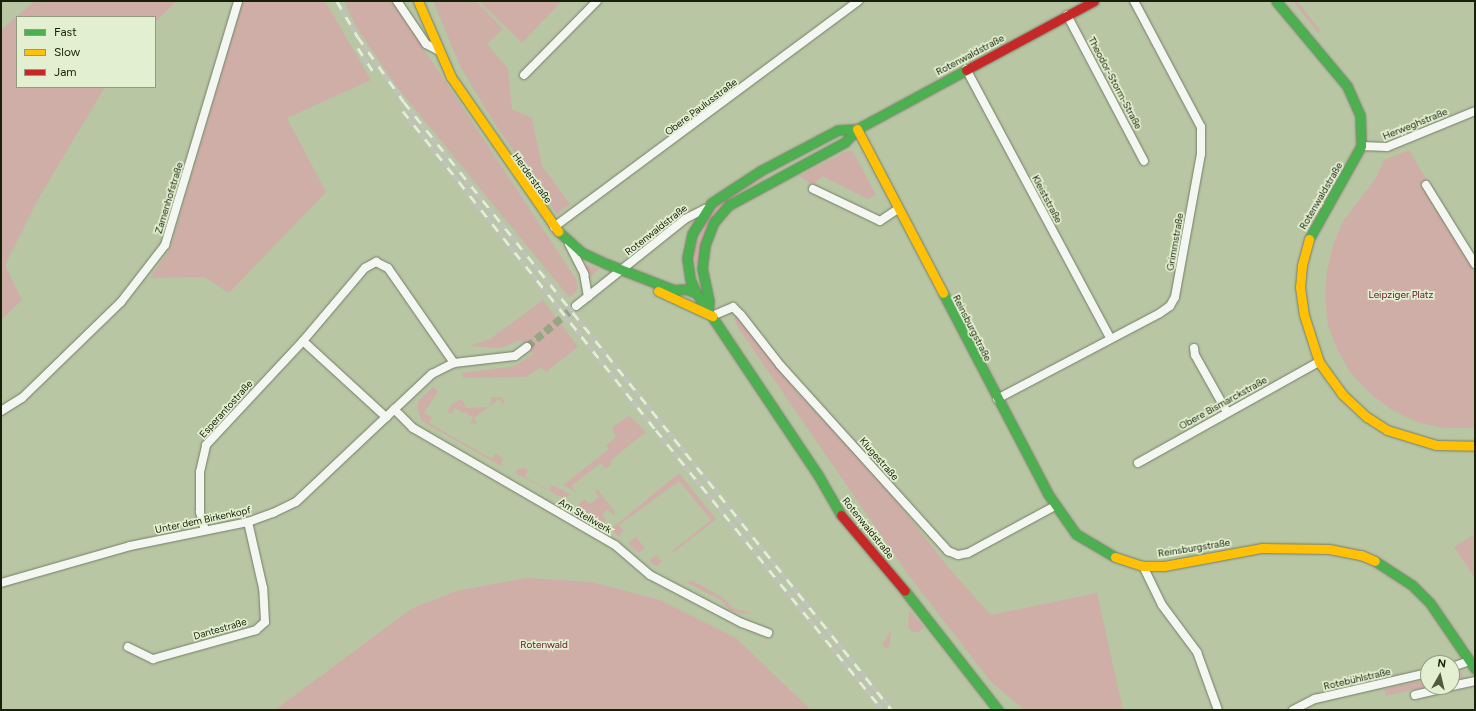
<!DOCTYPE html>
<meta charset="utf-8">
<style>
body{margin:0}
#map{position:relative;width:1476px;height:711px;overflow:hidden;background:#b8c6a4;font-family:Figtree,sans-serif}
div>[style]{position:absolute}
.green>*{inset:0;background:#cfaea7}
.street-tunnel>*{height:8px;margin-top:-4px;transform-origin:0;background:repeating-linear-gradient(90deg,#98a585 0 8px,transparent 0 12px)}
.roads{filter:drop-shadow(0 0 1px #747e65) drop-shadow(0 0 1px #747e65)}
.street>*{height:8px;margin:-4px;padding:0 4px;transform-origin:4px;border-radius:4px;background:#f4f6f1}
.fast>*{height:9px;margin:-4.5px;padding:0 4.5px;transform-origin:4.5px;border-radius:4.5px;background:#4caf50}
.slow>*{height:9px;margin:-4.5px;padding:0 4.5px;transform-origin:4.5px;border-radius:4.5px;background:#ffc107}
.jam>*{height:9px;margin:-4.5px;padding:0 4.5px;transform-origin:4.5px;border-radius:4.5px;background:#c62828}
.rail>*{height:4.5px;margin-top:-2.25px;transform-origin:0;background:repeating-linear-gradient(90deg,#e2efd0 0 9px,#c0c3ba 0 18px);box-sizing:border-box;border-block:1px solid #c0c3ba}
span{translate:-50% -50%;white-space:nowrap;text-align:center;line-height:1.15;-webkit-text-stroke:3.5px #e2efd0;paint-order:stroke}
.street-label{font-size:10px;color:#172008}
.park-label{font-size:10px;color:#671330}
.frame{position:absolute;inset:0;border:2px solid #172008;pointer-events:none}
.legend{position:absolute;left:16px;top:16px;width:140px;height:72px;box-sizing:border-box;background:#e2efd0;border:1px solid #919c80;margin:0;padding:5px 7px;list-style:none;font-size:12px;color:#172008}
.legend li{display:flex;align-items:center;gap:8px;height:20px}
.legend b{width:20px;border:1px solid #919c80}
.north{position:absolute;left:1420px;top:655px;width:40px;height:40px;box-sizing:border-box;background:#e2efd0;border:1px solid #919c80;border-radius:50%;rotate:8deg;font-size:11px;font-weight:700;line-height:16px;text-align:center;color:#172008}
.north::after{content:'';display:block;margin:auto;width:14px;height:18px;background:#4f5a3f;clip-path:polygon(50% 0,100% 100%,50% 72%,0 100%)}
</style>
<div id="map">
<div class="green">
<div style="clip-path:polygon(35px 1px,177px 1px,155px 22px,155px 17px,17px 17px,17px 87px,105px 87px,37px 201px,5px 265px,22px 300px,1px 320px,1px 30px)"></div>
<div style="clip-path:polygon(243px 1px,325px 1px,371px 80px,287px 118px,326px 192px,229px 293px,204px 277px,150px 278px,170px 249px)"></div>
<div style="clip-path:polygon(344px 1px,388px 1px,394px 4px,576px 279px,578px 289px,572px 296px,569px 297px,397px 87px,357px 28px)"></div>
<div style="clip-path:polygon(433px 1px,476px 1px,503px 29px,487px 44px,508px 69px,512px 109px,532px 118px,542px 166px,570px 204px,557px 214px,495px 124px,461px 68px)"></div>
<div style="clip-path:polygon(479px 1px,562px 1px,522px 43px)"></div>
<div style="clip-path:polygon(1293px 1px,1297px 1px,1320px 30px,1318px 33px)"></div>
<div style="clip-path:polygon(1409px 150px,1427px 180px,1421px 185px,1475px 273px,1475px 427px,1470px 428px,1444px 428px,1419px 423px,1392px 410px,1372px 395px,1350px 372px,1338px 351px,1328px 326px,1325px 298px,1327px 271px,1333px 245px,1343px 221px,1376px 178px,1384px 160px)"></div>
<div style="clip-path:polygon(847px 151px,852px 151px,855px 155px,876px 195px,868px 199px,822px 176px,813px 185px,799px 176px)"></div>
<div style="clip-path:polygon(764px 176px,763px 179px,733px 196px,697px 265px,695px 264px,694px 254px,702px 228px,712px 212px,722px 201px)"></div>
<div style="clip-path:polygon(587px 265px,599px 269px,591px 276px,585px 266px)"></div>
<div style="clip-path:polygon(543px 300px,578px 347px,546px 372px,541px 367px,526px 377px,463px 378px,462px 373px,515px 366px,533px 354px,521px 340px,501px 348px,469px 346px,490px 339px)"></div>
<div style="clip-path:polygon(734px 317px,737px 317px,797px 392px,885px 486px,948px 567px,991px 615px,1097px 593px,1123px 710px,1025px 710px,992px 683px,907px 573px,737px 326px)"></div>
<div style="clip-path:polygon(433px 387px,438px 391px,424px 413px,432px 417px,429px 423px,492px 459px,496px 453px,503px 459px,501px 466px,425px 423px,421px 419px,417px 407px,419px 400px)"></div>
<div style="clip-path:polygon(491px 397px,501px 397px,505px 402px,503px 404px,499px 399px,474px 418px,477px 424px,470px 423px,473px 417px,455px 408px,451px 414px,447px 412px,452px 404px,462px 399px,466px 408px,487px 407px,491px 404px)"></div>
<div style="clip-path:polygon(629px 415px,646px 432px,610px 461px,612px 464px,606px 469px,601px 463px,571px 486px,576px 492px,563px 485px,609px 449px,606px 445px,616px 437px,612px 428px)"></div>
<div style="clip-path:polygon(523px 468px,528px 470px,525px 477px,549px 490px,552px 485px,570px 494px,565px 499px,515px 473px,518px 469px)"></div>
<div style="clip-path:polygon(679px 473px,716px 519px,673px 553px,672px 551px,711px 520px,679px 481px,619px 525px,624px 531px,618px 536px,611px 529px)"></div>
<div style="clip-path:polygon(597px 489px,615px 512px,613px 515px,608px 509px,602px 514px,606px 520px,603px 523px,577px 506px,585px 499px,590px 504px,599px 497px,595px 491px)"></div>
<div style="clip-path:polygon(1475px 534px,1475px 578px,1454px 547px)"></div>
<div style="clip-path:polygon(636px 537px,645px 548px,639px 553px,628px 543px)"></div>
<div style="clip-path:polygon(656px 555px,662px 562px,656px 566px,649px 561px)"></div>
<div style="clip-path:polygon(527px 578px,592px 582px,660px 600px,736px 638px,811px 710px,275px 710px,411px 609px,456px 591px)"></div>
<div style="clip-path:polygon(691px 580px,722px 597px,733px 608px,751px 613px,743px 614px,730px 610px,721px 600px,687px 583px)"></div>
<div style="clip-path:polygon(909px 610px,924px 627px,919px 632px,913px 632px,908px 628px)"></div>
<div style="clip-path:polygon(891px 630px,890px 644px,886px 649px,882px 645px)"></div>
<div style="clip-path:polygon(1461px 671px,1463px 678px,1452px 680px,1452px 673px)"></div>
<div style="clip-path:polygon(1428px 679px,1428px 686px,1386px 696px,1384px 689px)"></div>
</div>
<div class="street-tunnel">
<div style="left:527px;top:347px;width:64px;rotate:-39.9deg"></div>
</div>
<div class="roads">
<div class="street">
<div style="left:397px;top:1px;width:52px;rotate:56deg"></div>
<div style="left:426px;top:44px;width:15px;rotate:28deg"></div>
<div style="left:1067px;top:15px;width:165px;rotate:62.2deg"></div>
<div style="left:966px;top:69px;width:305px;rotate:61.8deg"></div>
<div style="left:524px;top:75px;width:104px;rotate:-45.4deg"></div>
<div style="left:1361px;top:146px;width:26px;rotate:2deg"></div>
<div style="left:1387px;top:147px;width:95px;rotate:-22.2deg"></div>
<div style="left:1426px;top:185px;width:93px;rotate:58.2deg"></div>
<div style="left:813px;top:189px;width:74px;rotate:25.5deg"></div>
<div style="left:880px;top:221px;width:22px;rotate:-34deg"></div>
<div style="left:554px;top:227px;width:379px;rotate:-36.6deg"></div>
<div style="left:569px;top:244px;width:34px;rotate:63deg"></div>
<div style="left:584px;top:274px;width:23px;rotate:80deg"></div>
<div style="left:576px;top:306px;width:139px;rotate:-38.6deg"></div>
<div style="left:685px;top:219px;width:22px;rotate:-27deg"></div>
<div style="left:712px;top:316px;width:23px;rotate:-23deg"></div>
<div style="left:733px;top:307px;width:11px;rotate:45deg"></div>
<div style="left:741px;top:315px;width:63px;rotate:52deg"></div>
<div style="left:780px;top:365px;width:251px;rotate:47.9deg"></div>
<div style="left:948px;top:551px;width:11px;rotate:22deg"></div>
<div style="left:958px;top:555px;width:10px;rotate:-11deg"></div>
<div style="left:968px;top:553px;width:99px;rotate:-28.4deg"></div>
<div style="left:303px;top:341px;width:113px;rotate:42.5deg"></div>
<div style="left:1194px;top:348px;width:7px;rotate:82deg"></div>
<div style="left:1195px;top:355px;width:65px;rotate:60.7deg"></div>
<div style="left:997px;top:399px;width:184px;rotate:-27.8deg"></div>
<div style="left:1160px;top:313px;width:12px;rotate:-35deg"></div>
<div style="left:1170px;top:306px;width:10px;rotate:-61deg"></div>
<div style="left:1175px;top:297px;width:145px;rotate:-79.7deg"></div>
<div style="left:1201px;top:154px;width:27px;rotate:-90deg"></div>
<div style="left:1201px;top:127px;width:143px;rotate:-118deg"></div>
<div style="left:394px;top:409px;width:27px;rotate:45deg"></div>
<div style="left:413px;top:428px;width:233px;rotate:30.1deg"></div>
<div style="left:615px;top:545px;width:46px;rotate:40.6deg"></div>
<div style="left:650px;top:575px;width:104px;rotate:27.6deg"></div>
<div style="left:742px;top:623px;width:28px;rotate:21deg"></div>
<div style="left:1px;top:411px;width:25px;rotate:-32deg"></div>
<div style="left:22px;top:398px;width:138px;rotate:-44.1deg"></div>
<div style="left:121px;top:302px;width:72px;rotate:-52.3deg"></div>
<div style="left:165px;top:245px;width:255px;rotate:-73.3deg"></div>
<div style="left:1138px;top:463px;width:207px;rotate:-29.2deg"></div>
<div style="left:205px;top:530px;width:19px;rotate:-106deg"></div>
<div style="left:200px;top:512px;width:40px;rotate:-90deg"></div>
<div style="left:200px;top:472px;width:28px;rotate:-77deg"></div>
<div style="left:206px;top:445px;width:142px;rotate:-47deg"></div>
<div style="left:303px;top:341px;width:96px;rotate:-49.7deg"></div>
<div style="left:365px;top:268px;width:13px;rotate:-29deg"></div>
<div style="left:376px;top:262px;width:13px;rotate:27deg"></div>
<div style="left:388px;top:268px;width:116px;rotate:55.2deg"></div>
<div style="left:1143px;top:566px;width:43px;rotate:64deg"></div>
<div style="left:1162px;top:605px;width:59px;rotate:53.3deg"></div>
<div style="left:1197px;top:652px;width:62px;rotate:70.1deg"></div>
<div style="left:1px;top:583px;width:134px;rotate:-16deg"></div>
<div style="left:130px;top:546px;width:120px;rotate:-11.5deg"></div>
<div style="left:248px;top:522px;width:27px;rotate:-20deg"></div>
<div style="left:273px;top:513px;width:25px;rotate:-26deg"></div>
<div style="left:296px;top:502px;width:187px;rotate:-43.3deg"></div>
<div style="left:432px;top:374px;width:25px;rotate:-27deg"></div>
<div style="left:454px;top:363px;width:61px;rotate:-6.5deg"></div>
<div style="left:515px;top:356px;width:15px;rotate:-37deg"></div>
<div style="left:128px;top:647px;width:28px;rotate:26deg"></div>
<div style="left:153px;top:659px;width:107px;rotate:-15.7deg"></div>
<div style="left:256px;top:630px;width:12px;rotate:-42deg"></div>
<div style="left:265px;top:622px;width:34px;rotate:-93deg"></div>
<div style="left:263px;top:588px;width:68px;rotate:-102.8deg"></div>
<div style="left:1452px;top:667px;width:18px;rotate:-19deg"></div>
<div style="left:1452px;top:686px;width:24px;rotate:-12deg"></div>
<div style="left:1415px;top:695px;width:36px;rotate:-13deg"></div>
<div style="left:1293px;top:710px;width:25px;rotate:-27deg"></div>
<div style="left:1315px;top:699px;width:116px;rotate:-13deg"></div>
</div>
<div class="fast">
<div style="left:1276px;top:1px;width:111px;rotate:50.1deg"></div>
<div style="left:1347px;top:86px;width:32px;rotate:66deg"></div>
<div style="left:1360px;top:115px;width:31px;rotate:88deg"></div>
<div style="left:1361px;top:146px;width:107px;rotate:119.2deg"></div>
<div style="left:558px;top:231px;width:31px;rotate:42deg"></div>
<div style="left:581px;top:252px;width:29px;rotate:25deg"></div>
<div style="left:607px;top:264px;width:72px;rotate:21.2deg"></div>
<div style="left:674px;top:290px;width:12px;rotate:-5deg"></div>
<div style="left:686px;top:289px;width:11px;rotate:22deg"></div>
<div style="left:943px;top:293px;width:227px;rotate:62.4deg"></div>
<div style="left:1048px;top:494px;width:49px;rotate:55deg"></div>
<div style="left:1076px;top:534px;width:45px;rotate:30.5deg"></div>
<div style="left:708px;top:310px;width:9px;rotate:-84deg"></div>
<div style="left:709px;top:301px;width:33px;rotate:-102deg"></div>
<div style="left:702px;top:269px;width:24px;rotate:-83deg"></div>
<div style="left:705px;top:245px;width:25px;rotate:-69deg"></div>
<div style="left:714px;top:222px;width:23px;rotate:-49deg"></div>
<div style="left:729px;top:205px;width:132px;rotate:-28.5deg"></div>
<div style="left:845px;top:142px;width:18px;rotate:-47deg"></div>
<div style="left:857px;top:129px;width:124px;rotate:-28.4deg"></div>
<div style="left:841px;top:515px;width:46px;rotate:-119.9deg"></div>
<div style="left:818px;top:475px;width:219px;rotate:-123.8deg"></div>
<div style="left:696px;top:293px;width:15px;rotate:-113deg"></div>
<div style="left:690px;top:279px;width:21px;rotate:-98deg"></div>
<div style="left:687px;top:258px;width:25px;rotate:-78deg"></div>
<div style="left:692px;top:234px;width:36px;rotate:-58deg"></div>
<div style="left:711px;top:203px;width:59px;rotate:-33.1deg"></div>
<div style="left:760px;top:171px;width:88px;rotate:-27.7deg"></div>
<div style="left:838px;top:130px;width:19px;rotate:-3deg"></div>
<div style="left:1375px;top:561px;width:44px;rotate:33deg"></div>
<div style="left:1412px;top:585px;width:25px;rotate:45deg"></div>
<div style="left:1430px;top:603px;width:80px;rotate:55.7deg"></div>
<div style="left:905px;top:591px;width:151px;rotate:52deg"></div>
</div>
<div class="slow">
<div style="left:418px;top:1px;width:83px;rotate:66.5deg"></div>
<div style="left:451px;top:77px;width:188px;rotate:55.2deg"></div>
<div style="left:857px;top:129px;width:185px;rotate:62.3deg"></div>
<div style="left:1309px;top:239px;width:27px;rotate:105deg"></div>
<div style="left:1302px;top:265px;width:22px;rotate:95deg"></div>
<div style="left:1300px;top:287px;width:28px;rotate:82deg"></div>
<div style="left:1304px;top:315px;width:49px;rotate:72.3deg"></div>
<div style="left:1319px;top:362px;width:39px;rotate:54deg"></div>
<div style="left:1342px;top:394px;width:34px;rotate:43deg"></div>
<div style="left:1367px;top:417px;width:24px;rotate:33deg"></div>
<div style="left:1387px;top:430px;width:51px;rotate:17deg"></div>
<div style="left:1436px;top:445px;width:39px;rotate:1deg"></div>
<div style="left:658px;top:291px;width:60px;rotate:24.8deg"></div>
<div style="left:1115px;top:557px;width:29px;rotate:18deg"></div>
<div style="left:1143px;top:566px;width:21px"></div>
<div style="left:1164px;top:566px;width:100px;rotate:-10.4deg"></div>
<div style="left:1262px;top:548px;width:67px;rotate:0.9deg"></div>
<div style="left:1329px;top:549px;width:33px;rotate:11deg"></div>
<div style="left:1361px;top:555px;width:15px;rotate:23deg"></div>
</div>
<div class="jam">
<div style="left:966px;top:70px;width:145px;rotate:-28.3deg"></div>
<div style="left:841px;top:515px;width:99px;rotate:49.9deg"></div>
</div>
</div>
<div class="rail">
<div style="left:337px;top:1px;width:42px;rotate:59.7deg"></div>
<div style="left:358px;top:37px;width:80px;rotate:54.7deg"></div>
<div style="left:404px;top:102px;width:780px;rotate:51.25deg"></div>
<div style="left:358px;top:48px;width:27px;rotate:57deg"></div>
<div style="left:403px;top:111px;width:407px;rotate:51.6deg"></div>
<div style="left:656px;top:430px;width:360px;rotate:51deg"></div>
</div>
<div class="street-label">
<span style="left:970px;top:55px;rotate:-28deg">Rotenwaldstraße</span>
<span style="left:1115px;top:83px;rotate:62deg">Theodor-Storm-Straße</span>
<span style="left:701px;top:107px;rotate:-37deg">Obere Paulusstraße</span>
<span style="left:1415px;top:124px;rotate:-22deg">Herweghstraße</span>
<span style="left:532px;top:178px;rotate:54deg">Herderstraße</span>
<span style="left:1321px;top:196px;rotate:-60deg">Rotenwaldstraße</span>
<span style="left:169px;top:198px;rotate:-73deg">Zamenhofstraße</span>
<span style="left:1047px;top:199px;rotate:62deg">Kleiststraße</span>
<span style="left:656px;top:230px;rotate:-38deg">Rotenwaldstraße</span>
<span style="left:1175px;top:242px;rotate:-80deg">Grimmstraße</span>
<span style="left:972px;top:328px;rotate:63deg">Reinsburgstraße</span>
<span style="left:1223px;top:403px;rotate:-29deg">Obere Bismarckstraße</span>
<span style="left:226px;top:409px;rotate:-48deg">Esperantostraße</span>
<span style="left:879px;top:459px;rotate:49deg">Klugestraße</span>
<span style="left:585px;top:516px;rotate:30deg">Am Stellwerk</span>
<span style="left:203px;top:520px;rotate:-12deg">Unter dem Birkenkopf</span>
<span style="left:868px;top:528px;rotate:51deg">Rotenwaldstraße</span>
<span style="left:1194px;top:548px;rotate:-9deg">Reinsburgstraße</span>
<span style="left:220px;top:629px;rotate:-16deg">Dantestraße</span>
<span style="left:1357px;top:679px;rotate:-13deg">Rotebühlstraße</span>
</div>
<div class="park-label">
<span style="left:1401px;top:295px">Leipziger Platz</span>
<span style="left:544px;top:645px">Rotenwald</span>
</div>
<div class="frame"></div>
<ul class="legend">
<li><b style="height:5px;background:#4caf50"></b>Fast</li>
<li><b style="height:5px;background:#ffc107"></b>Slow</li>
<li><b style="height:5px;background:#c62828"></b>Jam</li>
</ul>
<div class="north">N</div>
</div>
